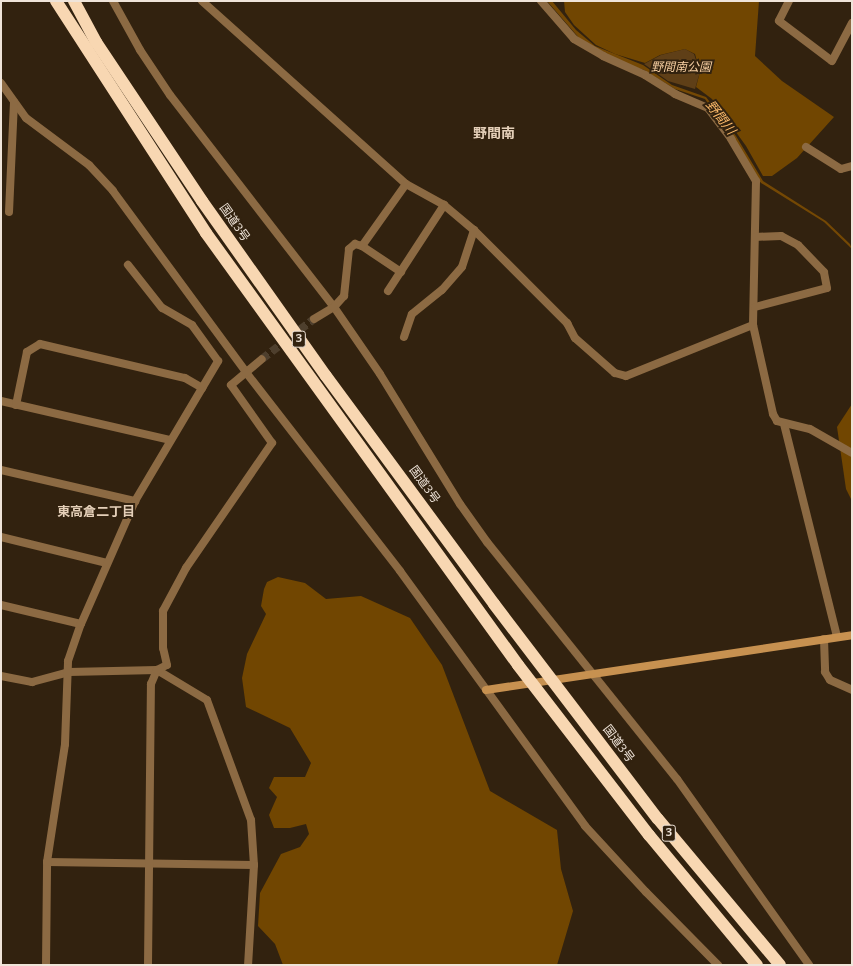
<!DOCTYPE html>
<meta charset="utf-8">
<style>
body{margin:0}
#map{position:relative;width:853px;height:966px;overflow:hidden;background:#32220f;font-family:Bitter,"Noto Sans JP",serif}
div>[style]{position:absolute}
.green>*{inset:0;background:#5f3f17}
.forest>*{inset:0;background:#714601}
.water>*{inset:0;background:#744804}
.street-tunnel>*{height:8px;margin-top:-4px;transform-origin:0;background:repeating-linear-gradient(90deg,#4e3f2d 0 8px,transparent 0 12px)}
.street>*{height:8px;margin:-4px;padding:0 4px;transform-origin:4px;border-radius:4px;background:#8c6a43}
.secondary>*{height:8px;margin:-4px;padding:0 4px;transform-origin:4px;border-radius:4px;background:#c79150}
.highway>*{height:12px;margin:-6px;padding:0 6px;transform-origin:6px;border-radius:6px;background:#f8d7b2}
span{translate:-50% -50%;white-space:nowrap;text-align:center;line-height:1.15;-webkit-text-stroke:4px #32220f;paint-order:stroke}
.shield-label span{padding:1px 3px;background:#32220f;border:1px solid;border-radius:3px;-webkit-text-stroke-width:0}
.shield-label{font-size:11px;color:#efe4d9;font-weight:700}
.park-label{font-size:12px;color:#f8d0a3;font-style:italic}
.street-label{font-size:12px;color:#efe4d9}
.water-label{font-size:13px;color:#fcba6a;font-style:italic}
.neighbourhood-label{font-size:13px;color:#e4cfb8;font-weight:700}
.quarter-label{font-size:14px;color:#e4cfb8;font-weight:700}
.frame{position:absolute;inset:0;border:2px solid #efe4d9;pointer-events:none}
</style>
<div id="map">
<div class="green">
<div style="clip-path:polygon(685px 49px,694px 54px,700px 72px,695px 89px,668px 81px,644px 64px,661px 55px)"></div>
</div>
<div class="forest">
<div style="clip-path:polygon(564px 1px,759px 1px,755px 56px,782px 81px,834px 117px,797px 158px,772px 176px,763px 176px,746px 146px,712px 99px,696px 87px,700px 72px,695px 54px,685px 49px,660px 55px,645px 63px,615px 54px,596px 45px,574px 25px,565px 12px)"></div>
<div style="clip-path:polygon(852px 404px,852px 501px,846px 489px,837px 427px)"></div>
<div style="clip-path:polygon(278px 577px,305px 583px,326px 599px,361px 596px,410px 618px,442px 665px,490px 791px,557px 830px,561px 869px,573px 911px,557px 965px,283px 965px,275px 944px,258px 926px,260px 893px,281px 854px,300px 847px,309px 834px,306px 824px,290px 828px,274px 828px,269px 815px,277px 797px,269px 788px,274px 777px,305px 777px,311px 763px,290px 728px,246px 707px,242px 678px,247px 654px,266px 614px,261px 606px,264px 589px,267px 582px)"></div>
</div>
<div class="water">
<div style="clip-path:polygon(547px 1px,552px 1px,576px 30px,595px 46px,643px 65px,672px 85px,706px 97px,736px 136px,763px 181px,826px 221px,850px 244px,852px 249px,824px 222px,761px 183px,705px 99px,675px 89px,644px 70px,624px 63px,580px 39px)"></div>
</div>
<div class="street-tunnel">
<div style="left:262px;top:359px;width:66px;rotate:-37.6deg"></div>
</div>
<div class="street">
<div style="left:113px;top:1px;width:56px;rotate:61.1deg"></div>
<div style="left:140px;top:50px;width:54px;rotate:56.3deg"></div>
<div style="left:170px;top:95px;width:268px;rotate:52.3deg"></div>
<div style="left:334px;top:307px;width:81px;rotate:55.5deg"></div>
<div style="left:380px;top:374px;width:153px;rotate:58.4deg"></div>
<div style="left:460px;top:504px;width:47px;rotate:54.6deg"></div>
<div style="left:487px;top:542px;width:304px;rotate:51.3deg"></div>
<div style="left:677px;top:779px;width:228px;rotate:54.6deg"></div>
<div style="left:202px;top:1px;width:274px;rotate:41.9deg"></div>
<div style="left:406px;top:184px;width:43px;rotate:28.9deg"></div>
<div style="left:444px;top:205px;width:39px;rotate:40deg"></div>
<div style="left:474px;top:230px;width:132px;rotate:45deg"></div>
<div style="left:567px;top:323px;width:17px;rotate:62deg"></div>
<div style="left:575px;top:338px;width:53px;rotate:41.2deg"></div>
<div style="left:615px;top:373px;width:11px;rotate:15deg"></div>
<div style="left:626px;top:376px;width:137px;rotate:-21.9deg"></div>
<div style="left:541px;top:1px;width:50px;rotate:49deg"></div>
<div style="left:574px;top:39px;width:34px;rotate:30deg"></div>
<div style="left:603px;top:56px;width:46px;rotate:24.3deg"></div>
<div style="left:645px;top:75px;width:36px;rotate:32deg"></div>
<div style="left:675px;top:94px;width:36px;rotate:23deg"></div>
<div style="left:708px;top:108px;width:39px;rotate:53deg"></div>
<div style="left:731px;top:139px;width:49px;rotate:59.2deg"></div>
<div style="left:756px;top:181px;width:144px;rotate:91.2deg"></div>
<div style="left:753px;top:325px;width:91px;rotate:77.3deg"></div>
<div style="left:773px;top:414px;width:8px;rotate:60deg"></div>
<div style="left:777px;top:421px;width:34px;rotate:14deg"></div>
<div style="left:810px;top:429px;width:48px;rotate:29.7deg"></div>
<div style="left:789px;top:1px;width:22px;rotate:117deg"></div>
<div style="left:779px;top:21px;width:66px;rotate:37deg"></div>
<div style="left:832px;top:61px;width:43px;rotate:-62.2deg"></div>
<div style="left:1px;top:83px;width:43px;rotate:54.5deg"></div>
<div style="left:26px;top:118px;width:79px;rotate:36.7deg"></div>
<div style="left:89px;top:165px;width:35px;rotate:47deg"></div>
<div style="left:113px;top:191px;width:223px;rotate:53.7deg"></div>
<div style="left:245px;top:371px;width:253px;rotate:52.2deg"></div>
<div style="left:400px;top:571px;width:315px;rotate:54deg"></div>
<div style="left:585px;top:826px;width:90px;rotate:47.3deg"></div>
<div style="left:646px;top:892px;width:103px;rotate:45.4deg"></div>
<div style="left:806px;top:147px;width:41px;rotate:32.2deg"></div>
<div style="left:841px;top:169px;width:11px;rotate:-15deg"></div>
<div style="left:9px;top:212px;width:110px;rotate:-87.4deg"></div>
<div style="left:362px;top:246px;width:47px;rotate:33.7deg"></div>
<div style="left:388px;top:291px;width:103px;rotate:-56.9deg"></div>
<div style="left:755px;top:307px;width:74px;rotate:-14.8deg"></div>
<div style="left:827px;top:288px;width:16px;rotate:-101deg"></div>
<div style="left:824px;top:272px;width:37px;rotate:-134deg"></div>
<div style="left:798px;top:245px;width:19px;rotate:-152deg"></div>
<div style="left:781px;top:236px;width:26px;rotate:178deg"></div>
<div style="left:314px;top:319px;width:23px;rotate:-31deg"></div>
<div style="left:334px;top:307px;width:15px;rotate:-48deg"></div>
<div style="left:344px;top:296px;width:47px;rotate:-83.9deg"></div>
<div style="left:349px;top:249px;width:8px;rotate:-40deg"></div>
<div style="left:355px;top:244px;width:7px;rotate:16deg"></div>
<div style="left:362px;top:246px;width:76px;rotate:-54.6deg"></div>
<div style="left:404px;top:337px;width:24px;rotate:-71deg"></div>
<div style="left:412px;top:314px;width:38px;rotate:-39deg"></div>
<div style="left:442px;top:290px;width:30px;rotate:-49deg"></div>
<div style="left:462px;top:267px;width:39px;rotate:-72deg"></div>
<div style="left:1px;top:401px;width:173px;rotate:13deg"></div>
<div style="left:16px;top:405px;width:54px;rotate:-78.3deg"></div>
<div style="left:27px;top:352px;width:15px;rotate:-32deg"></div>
<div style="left:40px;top:344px;width:149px;rotate:13.2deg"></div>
<div style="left:185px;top:378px;width:20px;rotate:30deg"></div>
<div style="left:784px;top:424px;width:219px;rotate:76deg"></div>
<div style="left:1px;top:470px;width:138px;rotate:13deg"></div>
<div style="left:1px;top:537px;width:109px;rotate:13.8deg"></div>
<div style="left:1px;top:605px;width:82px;rotate:13.4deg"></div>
<div style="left:824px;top:639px;width:33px;rotate:88deg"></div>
<div style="left:825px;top:672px;width:9px;rotate:58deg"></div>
<div style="left:830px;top:680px;width:24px;rotate:24deg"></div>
<div style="left:1px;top:676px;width:32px;rotate:11deg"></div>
<div style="left:32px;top:682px;width:38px;rotate:-15deg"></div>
<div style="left:69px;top:672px;width:88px;rotate:-1.3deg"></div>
<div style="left:157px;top:670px;width:58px;rotate:31deg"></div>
<div style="left:207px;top:700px;width:128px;rotate:69.9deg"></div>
<div style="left:251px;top:820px;width:45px;rotate:86.2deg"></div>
<div style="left:254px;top:865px;width:100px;rotate:93.4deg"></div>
<div style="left:47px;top:862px;width:207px;rotate:0.8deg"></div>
<div style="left:46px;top:965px;width:103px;rotate:-89.4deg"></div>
<div style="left:47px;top:862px;width:119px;rotate:-81.3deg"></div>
<div style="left:65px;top:744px;width:83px;rotate:-87.9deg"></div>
<div style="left:68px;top:661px;width:39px;rotate:-71deg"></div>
<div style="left:81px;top:624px;width:134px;rotate:-66.3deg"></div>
<div style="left:135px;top:501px;width:163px;rotate:-59.3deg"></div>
<div style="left:218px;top:361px;width:44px;rotate:-125.8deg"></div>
<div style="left:192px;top:325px;width:34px;rotate:-150deg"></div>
<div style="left:162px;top:308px;width:55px;rotate:-128.3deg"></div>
<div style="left:148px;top:965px;width:281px;rotate:-89.4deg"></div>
<div style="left:151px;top:684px;width:15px;rotate:-67deg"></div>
<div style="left:157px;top:670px;width:11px;rotate:-27deg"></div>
<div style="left:167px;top:665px;width:17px;rotate:-103deg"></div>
<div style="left:163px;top:648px;width:37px;rotate:-90deg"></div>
<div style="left:163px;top:611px;width:49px;rotate:-61.9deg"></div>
<div style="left:186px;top:568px;width:152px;rotate:-55.5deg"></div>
<div style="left:272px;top:443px;width:71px;rotate:-125.3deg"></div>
<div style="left:231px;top:385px;width:40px;rotate:-40deg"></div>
</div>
<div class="secondary">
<div style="left:486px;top:690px;width:370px;rotate:-8.5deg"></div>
</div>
<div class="highway">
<div style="left:56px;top:1px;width:276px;rotate:57.1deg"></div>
<div style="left:206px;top:233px;width:533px;rotate:54.16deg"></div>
<div style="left:518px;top:665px;width:215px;rotate:52.4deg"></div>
<div style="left:649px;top:835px;width:169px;rotate:50.3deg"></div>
<div style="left:74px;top:1px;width:47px;rotate:61.8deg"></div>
<div style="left:96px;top:42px;width:191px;rotate:56.3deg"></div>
<div style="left:202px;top:201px;width:214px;rotate:54.7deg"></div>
<div style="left:326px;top:376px;width:283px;rotate:53.6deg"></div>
<div style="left:494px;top:604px;width:270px;rotate:52.7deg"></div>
<div style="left:658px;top:819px;width:190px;rotate:50.1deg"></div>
</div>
<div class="shield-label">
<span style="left:299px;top:339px">3</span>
<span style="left:669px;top:833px">3</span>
</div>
<div class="park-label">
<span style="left:681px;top:68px">野間南公園</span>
</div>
<div class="street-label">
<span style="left:234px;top:223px;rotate:55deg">国道3号</span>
<span style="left:424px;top:485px;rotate:54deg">国道3号</span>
<span style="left:618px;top:744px;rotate:53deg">国道3号</span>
</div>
<div class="water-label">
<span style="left:720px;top:118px;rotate:52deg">野間川</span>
</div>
<div class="neighbourhood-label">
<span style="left:96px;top:512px">東高倉二丁目</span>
</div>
<div class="quarter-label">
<span style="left:494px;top:134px">野間南</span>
</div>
<div class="frame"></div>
</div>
